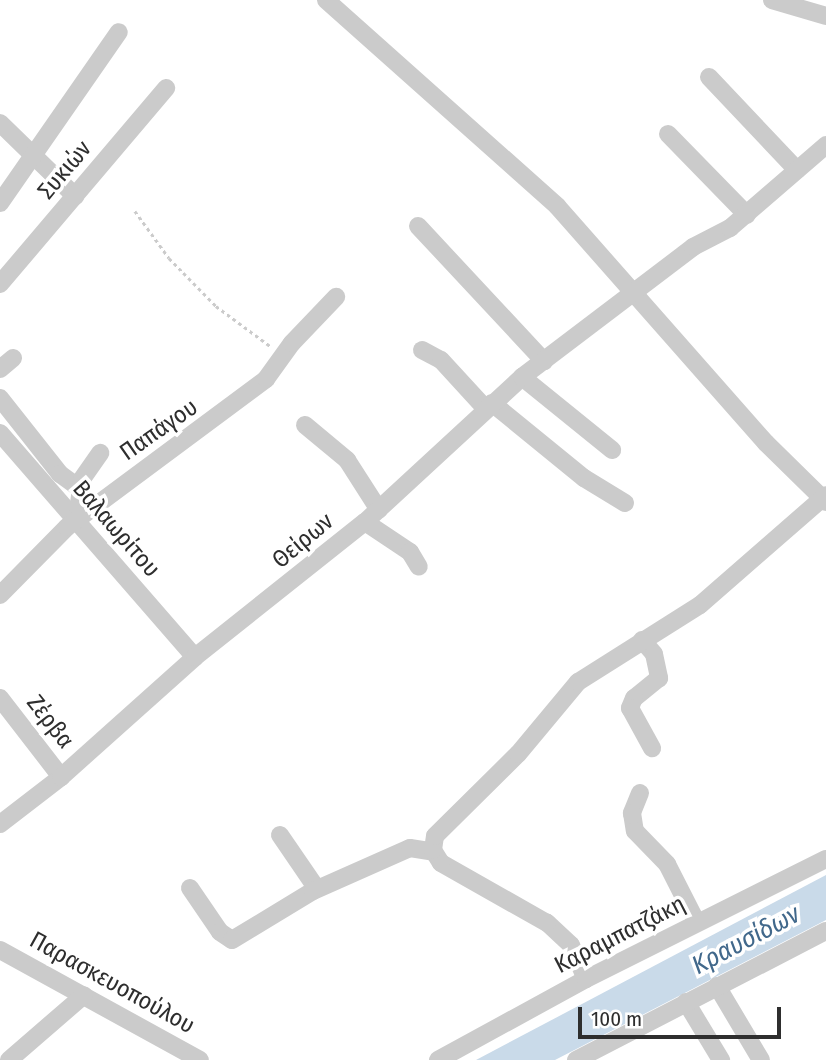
<!DOCTYPE html>
<meta charset="utf-8">
<style>
body{margin:0}
#map{position:relative;width:826px;height:1060px;overflow:hidden;background:#fff;font-family:"Fira Sans Condensed",sans-serif}
div>[style]{position:absolute}
.water>*{inset:0;background:#c9dae9}
.path>*{height:2.5px;margin-top:-1.25px;transform-origin:0;background:repeating-linear-gradient(90deg,#cbcbcb 0 3.5px,transparent 0 7px)}
.minor>*{height:18px;margin:-9px;padding:0 9px;transform-origin:9px;border-radius:9px;background:#cbcbcb}
span{translate:-50% -50%;white-space:nowrap;text-align:center;line-height:1.15;-webkit-text-stroke:7px #fff;paint-order:stroke}
.street-label{font-size:24px;color:#2e2e2e}
.water-label{font-size:26px;color:#41688b;font-style:italic}
.scale{position:absolute;left:578px;top:1007px;width:203px;height:32px;box-sizing:border-box;border:4px solid #2e2e2e;border-top:0;padding-left:9px;font-size:21px;line-height:24px;white-space:nowrap;color:#2e2e2e;-webkit-text-stroke:5px #fff;paint-order:stroke}
</style>
<div id="map">
<div class="water">
<div style="clip-path:polygon(826px 875px,826px 920px,555px 1060px,476px 1060px)"></div>
</div>
<div class="path">
<div style="left:135px;top:211px;width:58px;rotate:54.1deg"></div>
<div style="left:169px;top:258px;width:67px;rotate:45.6deg"></div>
<div style="left:216px;top:306px;width:67px;rotate:36.5deg"></div>
</div>
<div class="minor">
<div style="left:326px;top:0;width:310px;rotate:41.7deg"></div>
<div style="left:557px;top:206px;width:316px;rotate:48.6deg"></div>
<div style="left:766px;top:443px;width:84px;rotate:44.5deg"></div>
<div style="left:772px;top:0;width:56px;rotate:16.5deg"></div>
<div style="left:709px;top:77px;width:128px;rotate:46.6deg"></div>
<div style="left:0;top:123px;width:105px;rotate:44.2deg"></div>
<div style="left:668px;top:134px;width:113px;rotate:45.7deg"></div>
<div style="left:0;top:203px;width:208px;rotate:-55.2deg"></div>
<div style="left:418px;top:226px;width:185px;rotate:47deg"></div>
<div style="left:0;top:284px;width:257px;rotate:-49.7deg"></div>
<div style="left:422px;top:350px;width:21px;rotate:28deg"></div>
<div style="left:441px;top:360px;width:65px;rotate:47.5deg"></div>
<div style="left:0;top:369px;width:17px;rotate:-40deg"></div>
<div style="left:522px;top:377px;width:116px;rotate:39deg"></div>
<div style="left:0;top:398px;width:97px;rotate:51.7deg"></div>
<div style="left:60px;top:474px;width:26px;rotate:36deg"></div>
<div style="left:492px;top:403px;width:119px;rotate:39.2deg"></div>
<div style="left:584px;top:478px;width:48px;rotate:31.4deg"></div>
<div style="left:305px;top:425px;width:55px;rotate:39.8deg"></div>
<div style="left:347px;top:460px;width:59px;rotate:57.4deg"></div>
<div style="left:0;top:433px;width:297px;rotate:49deg"></div>
<div style="left:77px;top:520px;width:41px;rotate:-83deg"></div>
<div style="left:82px;top:479px;width:32px;rotate:-55deg"></div>
<div style="left:365px;top:522px;width:54px;rotate:33.7deg"></div>
<div style="left:410px;top:552px;width:17px;rotate:59deg"></div>
<div style="left:0;top:595px;width:95px;rotate:-45.4deg"></div>
<div style="left:67px;top:527px;width:248px;rotate:-36.6deg"></div>
<div style="left:266px;top:379px;width:44px;rotate:-54.2deg"></div>
<div style="left:292px;top:343px;width:64px;rotate:-46.3deg"></div>
<div style="left:642px;top:640px;width:18px;rotate:49deg"></div>
<div style="left:654px;top:654px;width:25px;rotate:78deg"></div>
<div style="left:659px;top:678px;width:32px;rotate:141deg"></div>
<div style="left:634px;top:698px;width:11px;rotate:112deg"></div>
<div style="left:630px;top:708px;width:46px;rotate:61.2deg"></div>
<div style="left:0;top:698px;width:100px;rotate:52.3deg"></div>
<div style="left:640px;top:793px;width:22px;rotate:112deg"></div>
<div style="left:632px;top:813px;width:18px;rotate:81deg"></div>
<div style="left:635px;top:831px;width:46px;rotate:45.9deg"></div>
<div style="left:667px;top:864px;width:66px;rotate:63deg"></div>
<div style="left:0;top:824px;width:77px;rotate:-37.6deg"></div>
<div style="left:61px;top:777px;width:180px;rotate:-41.8deg"></div>
<div style="left:195px;top:657px;width:217px;rotate:-38.5deg"></div>
<div style="left:365px;top:522px;width:214px;rotate:-42.7deg"></div>
<div style="left:522px;top:377px;width:215px;rotate:-37.2deg"></div>
<div style="left:693px;top:247px;width:42px;rotate:-27.2deg"></div>
<div style="left:730px;top:228px;width:127px;rotate:-40.8deg"></div>
<div style="left:280px;top:835px;width:65px;rotate:55.6deg"></div>
<div style="left:190px;top:888px;width:53px;rotate:55.7deg"></div>
<div style="left:220px;top:932px;width:14px;rotate:34deg"></div>
<div style="left:232px;top:940px;width:95px;rotate:-31.2deg"></div>
<div style="left:313px;top:891px;width:106px;rotate:-23.9deg"></div>
<div style="left:410px;top:848px;width:24px;rotate:9deg"></div>
<div style="left:0;top:950px;width:228px;rotate:28.8deg"></div>
<div style="left:586px;top:979px;width:37px;rotate:-114deg"></div>
<div style="left:571px;top:945px;width:33px;rotate:-137deg"></div>
<div style="left:547px;top:923px;width:122px;rotate:-150.5deg"></div>
<div style="left:441px;top:863px;width:15px;rotate:-122deg"></div>
<div style="left:433px;top:850px;width:14px;rotate:-82deg"></div>
<div style="left:435px;top:836px;width:117px;rotate:-44.7deg"></div>
<div style="left:518px;top:754px;width:94px;rotate:-50.2deg"></div>
<div style="left:578px;top:682px;width:144px;rotate:-32.3deg"></div>
<div style="left:700px;top:605px;width:167px;rotate:-41.1deg"></div>
<div style="left:717px;top:986px;width:86px;rotate:59.3deg"></div>
<div style="left:686px;top:1002px;width:68px;rotate:58.9deg"></div>
<div style="left:9px;top:1060px;width:99px;rotate:-40.9deg"></div>
<div style="left:438px;top:1060px;width:169px;rotate:-28.7deg"></div>
<div style="left:586px;top:979px;width:268px;rotate:-26.6deg"></div>
<div style="left:576px;top:1060px;width:281px;rotate:-27.3deg"></div>
</div>
<div class="street-label">
<span style="left:65px;top:170px;rotate:-50deg">Συκιών</span>
<span style="left:159px;top:430px;rotate:-35deg">Παπάγου</span>
<span style="left:116px;top:529px;rotate:49deg">Βαλαωρίτου</span>
<span style="left:303px;top:541px;rotate:-40deg">Θείρων</span>
<span style="left:50px;top:722px;rotate:52deg">Ζέρβα</span>
<span style="left:620px;top:935px;rotate:-27deg">Καραμπατζάκη</span>
<span style="left:112px;top:983px;rotate:29deg">Παρασκευοπούλου</span>
</div>
<div class="water-label">
<span style="left:746px;top:940px;rotate:-28deg">Κραυσίδων</span>
</div>
<div class="scale">100 m</div>
</div>
